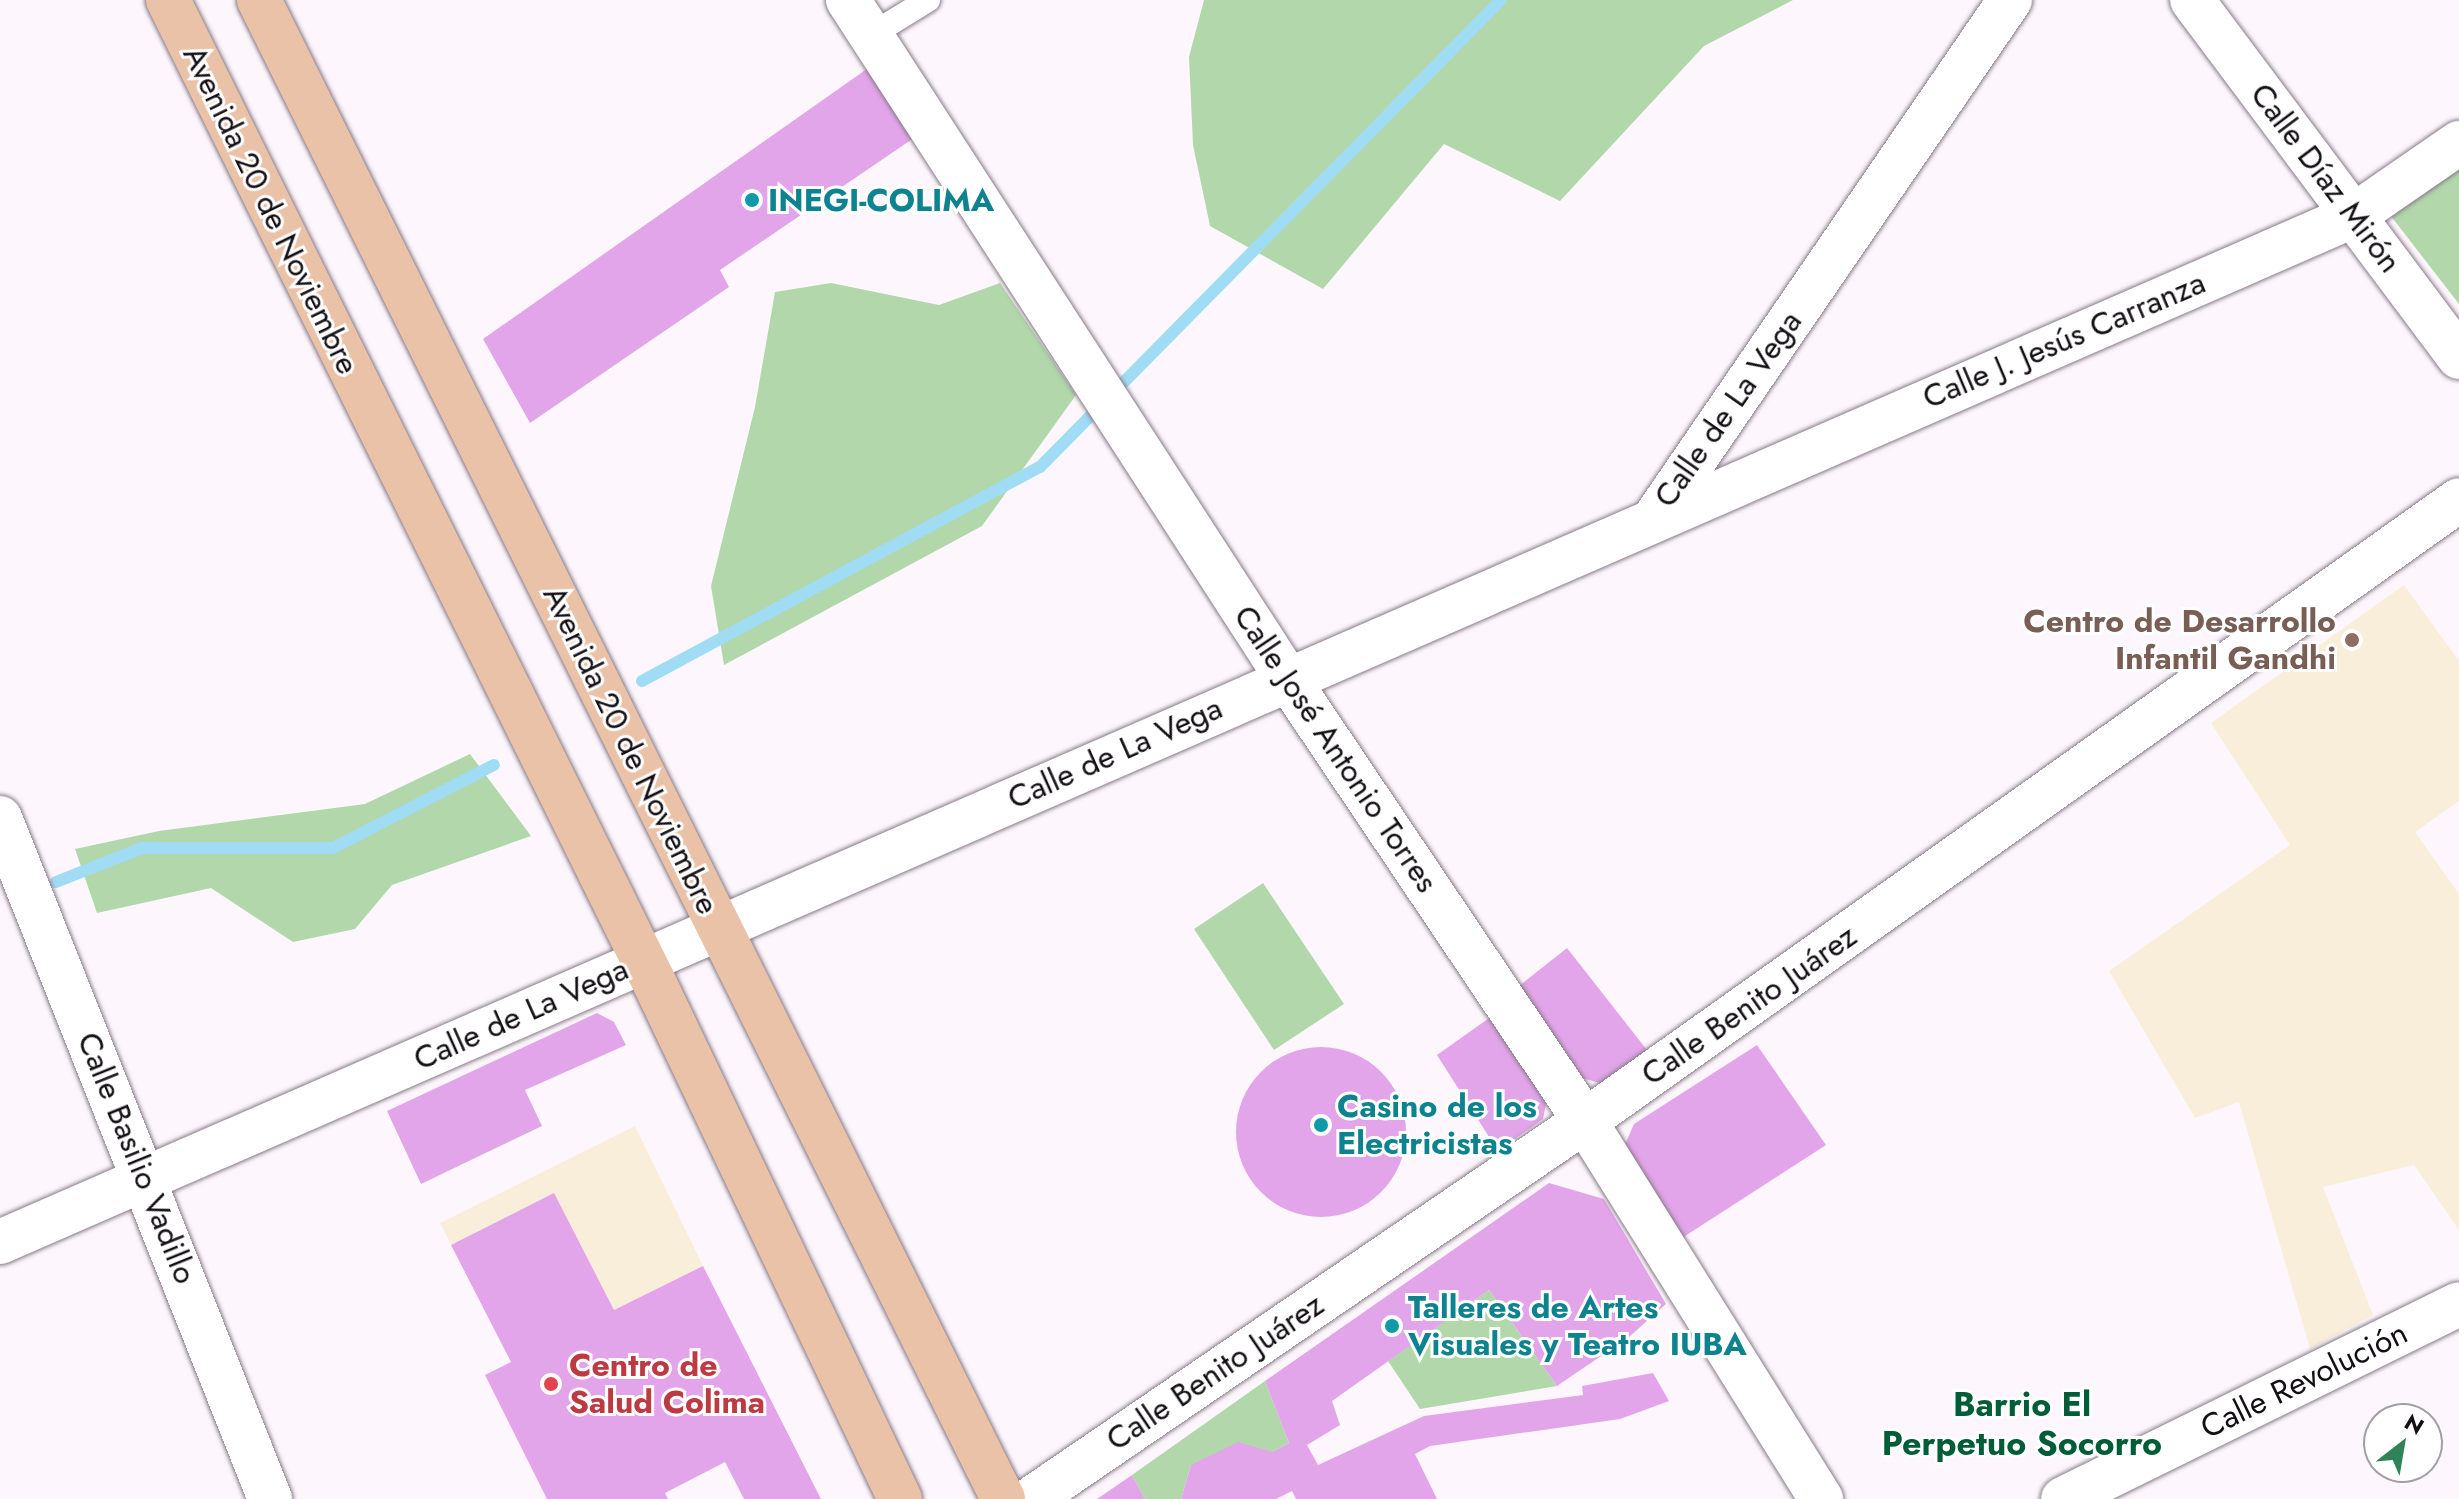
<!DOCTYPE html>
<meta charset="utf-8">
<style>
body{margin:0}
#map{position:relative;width:2459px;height:1499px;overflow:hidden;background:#fdf7fd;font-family:Jost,sans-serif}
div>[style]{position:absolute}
.education>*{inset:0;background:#f8eed9}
.green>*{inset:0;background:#b1d7ab}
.stream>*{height:12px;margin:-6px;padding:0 6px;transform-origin:6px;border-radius:6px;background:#a0ddf5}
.building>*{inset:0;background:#e3a5ea}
.round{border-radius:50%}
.roads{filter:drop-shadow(0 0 2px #877a88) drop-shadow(0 0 2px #877a88)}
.lane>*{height:24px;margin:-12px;padding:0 12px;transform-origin:12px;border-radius:12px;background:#fff}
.street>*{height:44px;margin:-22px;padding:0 22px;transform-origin:22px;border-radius:22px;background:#fff}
.primary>*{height:44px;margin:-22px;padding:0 22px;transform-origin:22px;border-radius:22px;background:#e9c2a7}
.dots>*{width:22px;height:22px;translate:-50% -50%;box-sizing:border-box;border:4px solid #fff;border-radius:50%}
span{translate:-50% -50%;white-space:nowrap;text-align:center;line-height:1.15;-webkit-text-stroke:6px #fff;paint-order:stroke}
.street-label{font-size:32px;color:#130f14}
.culture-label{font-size:32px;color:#0d838f;font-weight:700}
.left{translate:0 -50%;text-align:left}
.education-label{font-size:32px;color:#785e54;font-weight:700}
.right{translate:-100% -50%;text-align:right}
.health-label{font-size:32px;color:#be3a42;font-weight:700}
.neighbourhood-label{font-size:34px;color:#005d37;font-weight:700}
.north{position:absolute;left:2363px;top:1403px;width:80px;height:80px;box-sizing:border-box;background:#fff;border:2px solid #a19fa1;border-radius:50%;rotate:31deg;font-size:22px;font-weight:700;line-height:32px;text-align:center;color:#130f14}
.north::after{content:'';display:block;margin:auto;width:28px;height:36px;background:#2e8458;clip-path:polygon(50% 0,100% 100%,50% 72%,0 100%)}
</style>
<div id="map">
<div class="education">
<div style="clip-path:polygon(2404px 585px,2459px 661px,2459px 801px,2415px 832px,2459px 894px,2459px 1230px,2414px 1165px,2323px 1187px,2373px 1315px,2310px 1349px,2239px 1102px,2195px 1118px,2109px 971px,2290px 845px,2211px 723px)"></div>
<div style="clip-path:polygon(635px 1126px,703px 1266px,511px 1362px,440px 1223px)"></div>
</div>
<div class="green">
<div style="clip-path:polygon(1204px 0,1793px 0,1704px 46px,1560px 201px,1444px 144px,1323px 289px,1210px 226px,1193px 145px,1189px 57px)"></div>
<div style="clip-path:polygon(2459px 163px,2459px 304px,2387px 211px)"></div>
<div style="clip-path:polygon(831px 283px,939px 305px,1000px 283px,1076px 395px,982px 526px,724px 665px,711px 586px,755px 407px,775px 292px)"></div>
<div style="clip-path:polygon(470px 754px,531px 836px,392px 885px,355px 929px,293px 942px,211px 888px,97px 913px,75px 849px,159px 831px,365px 804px)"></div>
<div style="clip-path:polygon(1263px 883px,1344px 1004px,1274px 1050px,1194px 929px)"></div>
<div style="clip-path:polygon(1489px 1290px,1557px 1386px,1420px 1409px,1388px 1361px)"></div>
<div style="clip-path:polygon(1265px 1381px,1289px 1443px,1272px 1452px,1191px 1465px,1181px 1499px,1145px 1499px,1132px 1475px)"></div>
</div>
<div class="stream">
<div style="left:642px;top:681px;width:452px;rotate:-28.3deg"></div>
<div style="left:1040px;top:467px;width:656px;rotate:-45.37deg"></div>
<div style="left:56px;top:882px;width:92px;rotate:-21.6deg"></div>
<div style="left:142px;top:848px;width:191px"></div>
<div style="left:333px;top:848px;width:181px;rotate:-27.3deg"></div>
</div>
<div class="building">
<div style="clip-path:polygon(881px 59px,927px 129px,720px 270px,729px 287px,530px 423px,483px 339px)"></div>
<div style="clip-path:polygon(1567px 948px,1647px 1050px,1604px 1084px,1581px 1078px,1519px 986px)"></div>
<div style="clip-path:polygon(597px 1013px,614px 1022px,626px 1045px,525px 1090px,542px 1126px,421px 1184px,387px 1111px)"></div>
<div style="clip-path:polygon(1492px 1016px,1547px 1099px,1543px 1119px,1498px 1151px,1437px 1055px)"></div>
<div style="clip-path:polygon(1757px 1045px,1826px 1145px,1682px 1238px,1623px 1149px,1634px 1124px)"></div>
<div class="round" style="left:1236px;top:1047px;width:170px;height:170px"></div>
<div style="clip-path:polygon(1549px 1183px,1604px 1199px,1666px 1304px,1629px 1337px,1557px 1386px,1489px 1290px,1332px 1401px,1340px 1425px,1307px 1445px,1318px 1465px,1424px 1416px,1583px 1395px,1582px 1386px,1653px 1373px,1669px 1401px,1620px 1419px,1430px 1446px,1415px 1454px,1437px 1499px,1296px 1499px,1292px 1491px,1276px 1499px,1181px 1499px,1191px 1465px,1238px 1442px,1272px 1452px,1289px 1443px,1265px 1381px)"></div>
<div style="clip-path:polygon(554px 1193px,614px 1310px,703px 1266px,821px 1499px,744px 1499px,725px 1462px,665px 1493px,668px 1499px,547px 1499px,485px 1375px,511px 1362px,451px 1245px)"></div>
<div style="clip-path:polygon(1132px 1475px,1145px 1499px,1097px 1499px)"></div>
</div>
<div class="roads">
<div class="lane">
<div style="left:871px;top:35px;width:67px;rotate:-31.6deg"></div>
</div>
<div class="street">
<div style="left:848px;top:0;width:808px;rotate:57.08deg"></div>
<div style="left:1287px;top:678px;width:534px;rotate:56.07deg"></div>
<div style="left:1585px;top:1121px;width:446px;rotate:58deg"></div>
<div style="left:2192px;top:0;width:446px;rotate:53.2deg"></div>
<div style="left:1656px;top:516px;width:626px;rotate:-55.55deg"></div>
<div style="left:0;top:818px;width:733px;rotate:68.37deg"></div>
<div style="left:0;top:1242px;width:2567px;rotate:-23.56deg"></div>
<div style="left:2353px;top:216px;width:129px;rotate:-34.6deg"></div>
<div style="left:1031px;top:1499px;width:671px;rotate:-34.31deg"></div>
<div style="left:1585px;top:1121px;width:1072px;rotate:-35.39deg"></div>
<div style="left:2063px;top:1499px;width:441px;rotate:-26.2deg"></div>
</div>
<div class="primary">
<div style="left:168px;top:0;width:1098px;rotate:63.67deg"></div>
<div style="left:655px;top:984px;width:570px;rotate:64.56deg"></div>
<div style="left:259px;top:0;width:1673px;rotate:63.6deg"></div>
</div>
</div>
<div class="dots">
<div style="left:752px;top:200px;background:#0f9aa8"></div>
<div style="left:2352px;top:640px;background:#8d6e63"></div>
<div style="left:1321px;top:1125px;background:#0f9aa8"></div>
<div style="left:1392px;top:1326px;background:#0f9aa8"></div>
<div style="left:551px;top:1384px;background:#e0444e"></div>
</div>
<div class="street-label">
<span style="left:2326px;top:178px;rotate:53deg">Calle Díaz Mirón</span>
<span style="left:271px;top:210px;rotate:64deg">Avenida 20 de Noviembre</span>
<span style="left:2064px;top:340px;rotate:-23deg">Calle J. Jesús Carranza</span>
<span style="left:1728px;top:409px;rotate:-55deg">Calle de La Vega</span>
<span style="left:1336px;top:749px;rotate:56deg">Calle José Antonio Torres</span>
<span style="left:631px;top:750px;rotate:64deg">Avenida 20 de Noviembre</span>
<span style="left:1115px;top:753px;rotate:-24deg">Calle de La Vega</span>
<span style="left:1749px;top:1005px;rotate:-35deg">Calle Benito Juárez</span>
<span style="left:521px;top:1014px;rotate:-24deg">Calle de La Vega</span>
<span style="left:137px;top:1158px;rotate:68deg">Calle Basilio Vadillo</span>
<span style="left:1215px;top:1372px;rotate:-34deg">Calle Benito Juárez</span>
<span style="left:2304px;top:1380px;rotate:-26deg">Calle Revolución</span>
</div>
<div class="culture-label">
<span class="left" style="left:768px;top:200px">INEGI-COLIMA</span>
<span class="left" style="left:1337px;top:1125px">Casino de los<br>Electricistas</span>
<span class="left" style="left:1408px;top:1326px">Talleres de Artes<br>Visuales y Teatro IUBA</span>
</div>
<div class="education-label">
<span class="right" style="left:2336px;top:640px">Centro de Desarrollo<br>Infantil Gandhi</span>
</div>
<div class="health-label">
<span class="left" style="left:569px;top:1384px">Centro de<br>Salud Colima</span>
</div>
<div class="neighbourhood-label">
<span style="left:2022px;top:1424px">Barrio El<br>Perpetuo Socorro</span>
</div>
<div class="north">N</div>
</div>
